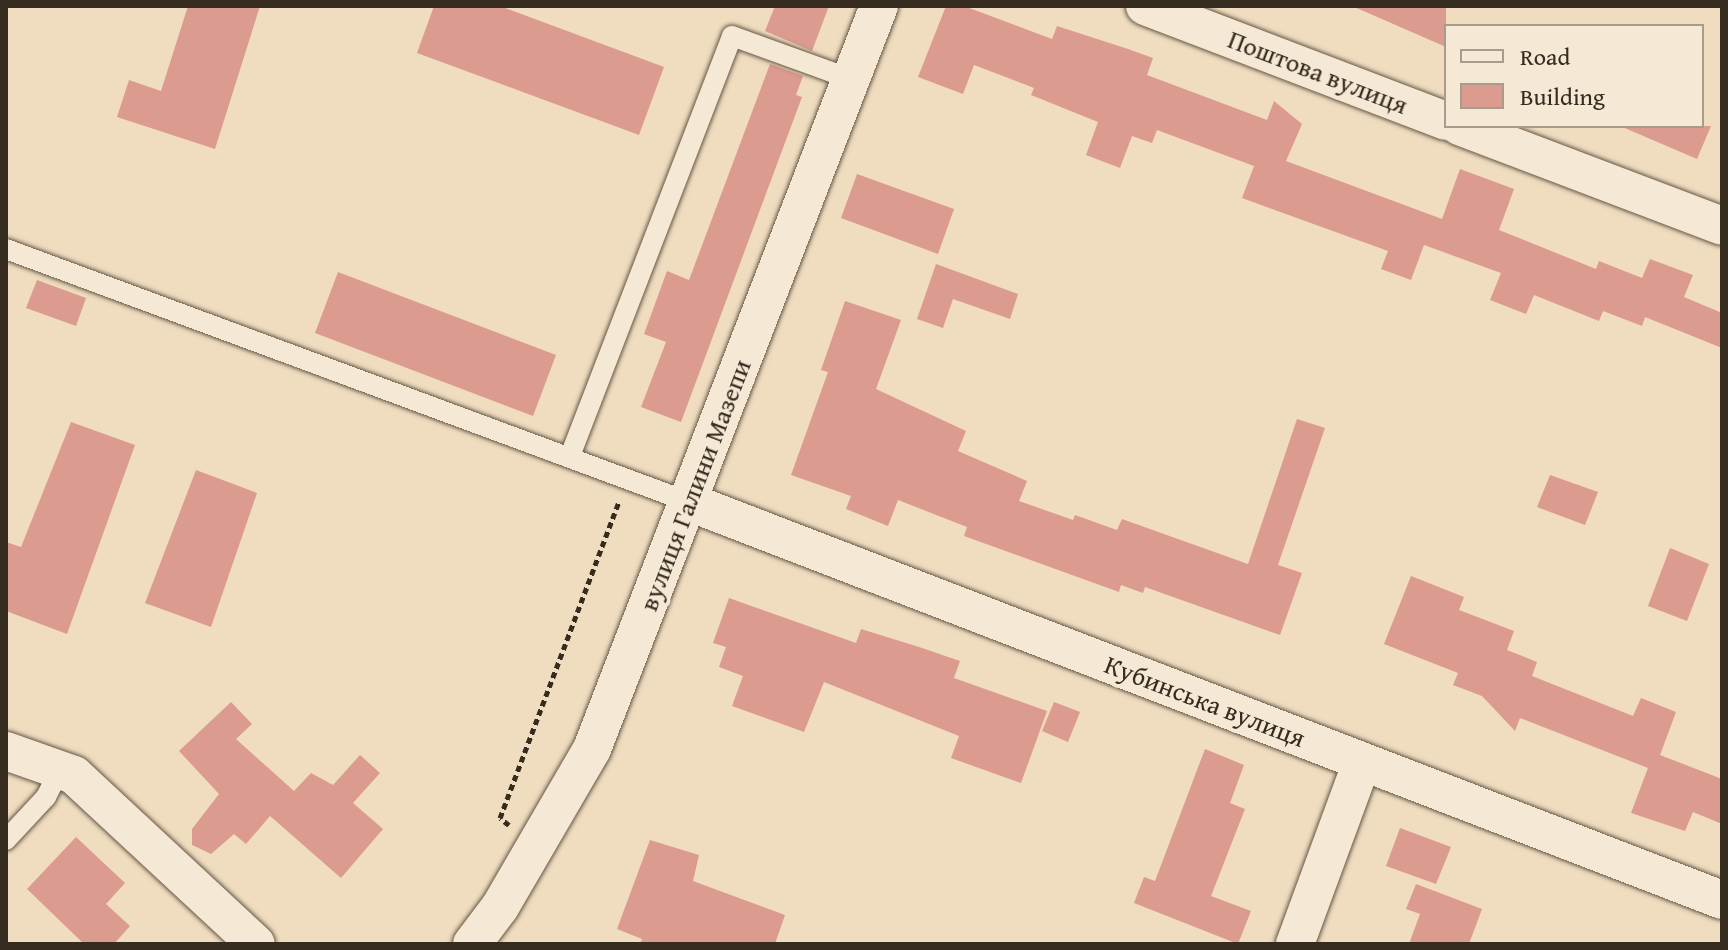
<!DOCTYPE html>
<meta charset="utf-8">
<style>
body{margin:0}
#map{position:relative;width:1728px;height:950px;overflow:hidden;background:#f0dcbe;font-family:"Gentium Book Plus",serif}
div>[style]{position:absolute}
.building>*{inset:0;background:#dc9b8f}
.path>*{height:5px;margin-top:-2.5px;transform-origin:0;background:repeating-linear-gradient(90deg,#362b1f 0 6px,transparent 0 10px)}
.roads{filter:drop-shadow(0 0 2px #645747) drop-shadow(0 0 2px #645747)}
.lane>*{height:20px;margin:-10px;padding:0 10px;transform-origin:10px;border-radius:10px;background:#f5e8d5}
.street>*{height:38px;margin:-19px;padding:0 19px;transform-origin:19px;border-radius:19px;background:#f5e8d5}
span{translate:-50% -50%;white-space:nowrap;text-align:center;line-height:1.15;-webkit-text-stroke:8px #f5e8d5;paint-order:stroke}
.street-label{font-size:26px;color:#362b1f}
.frame{position:absolute;inset:0;border:8px solid #362b1f;pointer-events:none}
.legend{position:absolute;left:1444px;top:24px;width:260px;height:104px;box-sizing:border-box;background:#f5e8d5;border:2px solid #a99c8c;margin:0;padding:10px 14px;list-style:none;font-size:24px;color:#362b1f}
.legend li{display:flex;align-items:center;gap:16px;height:40px}
.legend b{width:40px;border:2px solid #a99c8c}
</style>
<div id="map">
<div class="building">
<div style="clip-path:polygon(188px 6px,260px 6px,215px 149px,117px 117px,129px 80px,161px 91px)"></div>
<div style="clip-path:polygon(434px 6px,500px 6px,664px 67px,639px 135px,417px 53px)"></div>
<div style="clip-path:polygon(775px 6px,829px 6px,812px 51px,765px 31px)"></div>
<div style="clip-path:polygon(946px 6px,964px 6px,1052px 39px,1057px 26px,1128px 49px,1153px 58px,1147px 75px,1267px 120px,1274px 101px,1302px 124px,1286px 161px,1442px 219px,1460px 169px,1514px 189px,1499px 230px,1596px 269px,1599px 261px,1642px 278px,1650px 259px,1693px 275px,1684px 297px,1722px 313px,1722px 348px,1645px 317px,1642px 326px,1603px 311px,1599px 321px,1534px 295px,1526px 314px,1490px 300px,1501px 273px,1424px 245px,1411px 280px,1381px 269px,1388px 251px,1242px 198px,1254px 166px,1157px 130px,1152px 143px,1132px 136px,1120px 168px,1086px 155px,1098px 122px,1031px 95px,1034px 88px,974px 65px,963px 94px,918px 77px)"></div>
<div style="clip-path:polygon(1352px 6px,1446px 6px,1446px 47px)"></div>
<div style="clip-path:polygon(770px 64px,803px 76px,796px 95px,802px 97px,681px 422px,641px 407px,666px 342px,644px 334px,667px 271px,689px 280px)"></div>
<div style="clip-path:polygon(1620px 126px,1711px 126px,1697px 159px)"></div>
<div style="clip-path:polygon(857px 174px,954px 209px,938px 254px,841px 218px)"></div>
<div style="clip-path:polygon(936px 264px,1018px 294px,1010px 319px,953px 299px,943px 328px,917px 319px)"></div>
<div style="clip-path:polygon(338px 272px,556px 355px,533px 416px,315px 333px)"></div>
<div style="clip-path:polygon(37px 280px,86px 298px,76px 326px,26px 308px)"></div>
<div style="clip-path:polygon(845px 301px,901px 320px,876px 389px,966px 431px,958px 451px,1027px 481px,1019px 501px,1073px 520px,1075px 515px,1117px 530px,1122px 519px,1248px 564px,1297px 419px,1325px 428px,1278px 565px,1302px 573px,1280px 635px,1145px 587px,1143px 593px,1121px 585px,1119px 592px,964px 536px,967px 527px,898px 500px,888px 526px,846px 509px,851px 496px,791px 475px,828px 372px,821px 370px)"></div>
<div style="clip-path:polygon(71px 422px,135px 445px,67px 634px,6px 611px,6px 542px,21px 547px)"></div>
<div style="clip-path:polygon(196px 470px,257px 493px,211px 627px,145px 603px)"></div>
<div style="clip-path:polygon(1550px 475px,1598px 492px,1585px 525px,1537px 507px)"></div>
<div style="clip-path:polygon(1670px 548px,1709px 564px,1687px 621px,1648px 606px)"></div>
<div style="clip-path:polygon(1411px 576px,1464px 597px,1459px 610px,1514px 631px,1507px 650px,1537px 662px,1532px 676px,1633px 716px,1641px 698px,1676px 712px,1660px 755px,1722px 779px,1722px 824px,1693px 812px,1685px 831px,1631px 813px,1648px 768px,1520px 718px,1515px 731px,1482px 696px,1453px 685px,1458px 673px,1384px 644px)"></div>
<div style="clip-path:polygon(729px 598px,856px 643px,861px 629px,919px 647px,960px 661px,954px 678px,1047px 711px,1021px 783px,951px 758px,959px 736px,824px 682px,804px 732px,732px 706px,743px 676px,719px 667px,726px 647px,713px 643px)"></div>
<div style="clip-path:polygon(231px 702px,252px 724px,236px 739px,294px 791px,311px 773px,333px 785px,360px 755px,380px 773px,353px 803px,383px 829px,341px 878px,270px 816px,246px 844px,234px 834px,211px 854px,192px 845px,192px 829px,219px 794px,179px 751px)"></div>
<div style="clip-path:polygon(1054px 702px,1080px 712px,1068px 742px,1042px 731px)"></div>
<div style="clip-path:polygon(1205px 749px,1244px 765px,1230px 803px,1245px 809px,1211px 896px,1251px 911px,1238px 944px,1134px 903px,1144px 877px,1155px 881px)"></div>
<div style="clip-path:polygon(1400px 828px,1451px 847px,1436px 884px,1386px 866px)"></div>
<div style="clip-path:polygon(76px 837px,125px 883px,106px 904px,130px 926px,114px 944px,84px 944px,27px 889px)"></div>
<div style="clip-path:polygon(650px 840px,699px 855px,693px 881px,785px 915px,775px 944px,640px 944px,642px 939px,617px 929px)"></div>
<div style="clip-path:polygon(1416px 884px,1482px 909px,1469px 944px,1409px 944px,1420px 914px,1406px 909px)"></div>
</div>
<div class="path">
<div style="left:509px;top:825px;width:11px;rotate:-142deg"></div>
<div style="left:500px;top:818px;width:338px;rotate:-69.4deg"></div>
</div>
<div class="roads">
<div class="lane">
<div style="left:6px;top:249px;width:728px;rotate:20.33deg"></div>
<div style="left:570px;top:456px;width:450px;rotate:-68.9deg"></div>
<div style="left:732px;top:36px;width:127px;rotate:19.9deg"></div>
<div style="left:6px;top:840px;width:59px;rotate:-47.1deg"></div>
<div style="left:46px;top:797px;width:30px;rotate:-63deg"></div>
</div>
<div class="street">
<div style="left:1145px;top:6px;width:322px;rotate:20.9deg"></div>
<div style="left:1459px;top:126px;width:281px;rotate:20.8deg"></div>
<div style="left:689px;top:502px;width:1107px;rotate:21.07deg"></div>
<div style="left:6px;top:751px;width:72px;rotate:19.4deg"></div>
<div style="left:74px;top:775px;width:248px;rotate:42.9deg"></div>
<div style="left:472px;top:944px;width:46px;rotate:-52.9deg"></div>
<div style="left:500px;top:907px;width:183px;rotate:-59.8deg"></div>
<div style="left:592px;top:749px;width:797px;rotate:-68.88deg"></div>
<div style="left:1295px;top:944px;width:194px;rotate:-69.8deg"></div>
</div>
</div>
<div class="street-label">
<span style="left:1318px;top:72px;rotate:21deg">Поштова вулиця</span>
<span style="left:695px;top:485px;rotate:-69deg">вулиця Галини Мазепи</span>
<span style="left:1205px;top:701px;rotate:21deg">Кубинська вулиця</span>
</div>
<div class="frame"></div>
<ul class="legend">
<li><b style="height:10px;background:#f5e8d5"></b>Road</li>
<li><b style="height:22px;background:#dc9b8f"></b>Building</li>
</ul>
</div>
